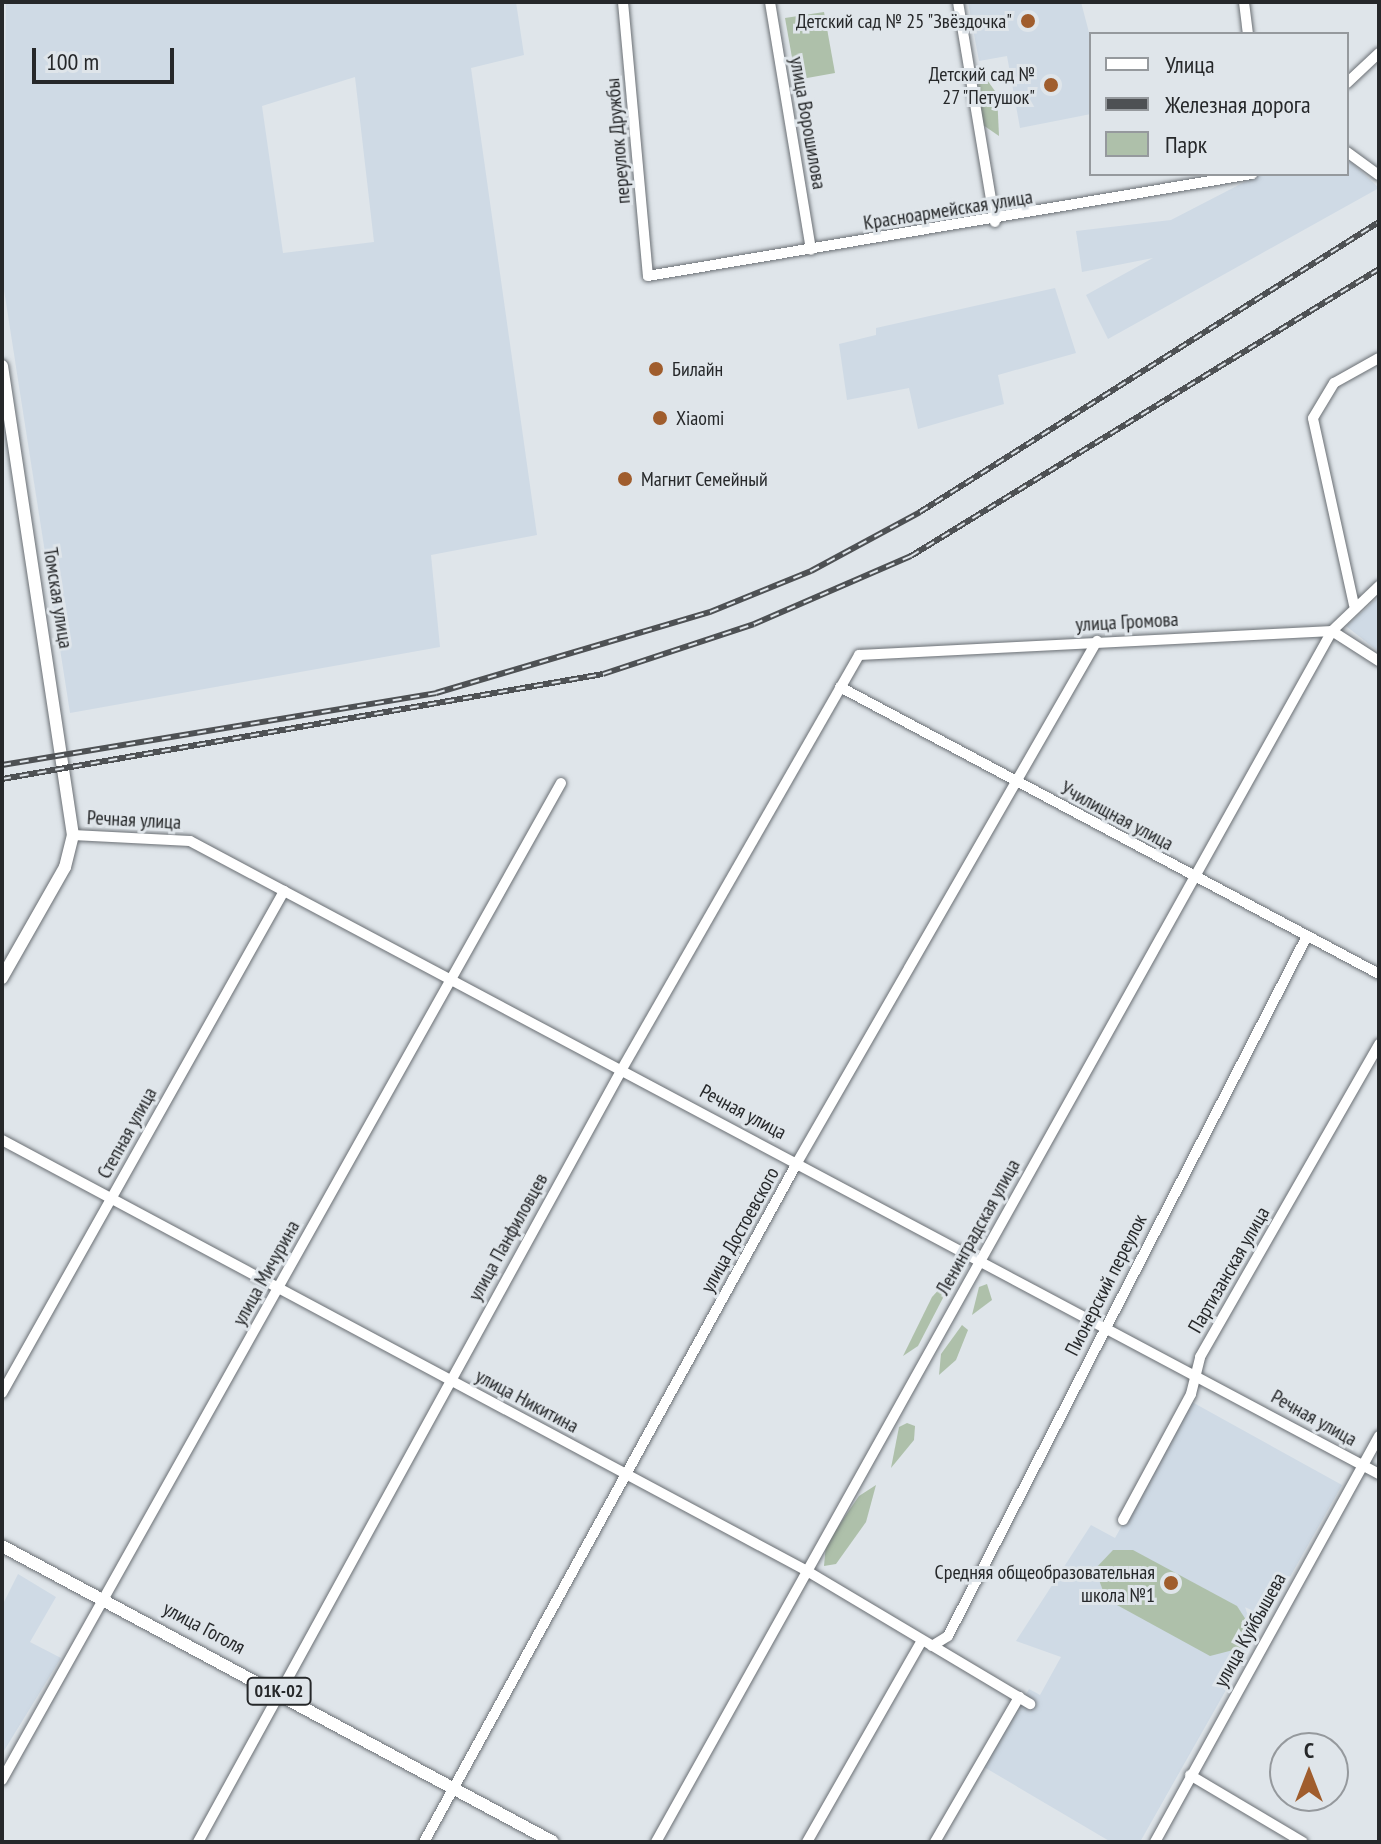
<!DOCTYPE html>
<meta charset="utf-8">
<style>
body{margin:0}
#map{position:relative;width:1381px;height:1844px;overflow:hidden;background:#dfe5ea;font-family:"PT Sans Narrow",sans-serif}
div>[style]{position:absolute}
.built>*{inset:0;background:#cfdae5}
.green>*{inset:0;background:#aec0aa}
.roads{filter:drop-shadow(0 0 2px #6a6f74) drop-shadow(0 0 2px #6a6f74)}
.minor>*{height:10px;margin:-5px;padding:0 5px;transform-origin:5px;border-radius:5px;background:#fff}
.major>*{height:12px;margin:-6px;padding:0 6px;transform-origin:6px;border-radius:6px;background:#fff}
.rail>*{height:6px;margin-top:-3px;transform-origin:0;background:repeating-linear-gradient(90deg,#dfe5ea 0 9px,#4e5154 0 18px);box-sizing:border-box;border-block:2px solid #4e5154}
.dots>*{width:22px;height:22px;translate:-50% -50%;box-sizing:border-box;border:4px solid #dfe5ea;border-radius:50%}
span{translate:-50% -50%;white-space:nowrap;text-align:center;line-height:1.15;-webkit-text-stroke:6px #dfe5ea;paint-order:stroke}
.shield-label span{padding:2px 6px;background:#dfe5ea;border:2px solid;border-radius:6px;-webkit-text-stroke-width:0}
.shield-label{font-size:18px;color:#26282a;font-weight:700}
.poi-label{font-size:20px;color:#26282a}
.right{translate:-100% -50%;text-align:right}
.left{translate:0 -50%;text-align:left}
.street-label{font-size:20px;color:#26282a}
.frame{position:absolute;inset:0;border:4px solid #26282a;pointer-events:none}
.legend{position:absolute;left:1089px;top:32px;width:260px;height:144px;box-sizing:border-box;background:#dfe5ea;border:2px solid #95999d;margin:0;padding:10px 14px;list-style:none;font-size:24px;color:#26282a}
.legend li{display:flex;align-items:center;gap:16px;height:40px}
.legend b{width:40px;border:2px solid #95999d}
.north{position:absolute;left:1269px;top:1732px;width:80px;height:80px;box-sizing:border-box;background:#dfe5ea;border:2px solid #95999d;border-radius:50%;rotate:0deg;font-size:22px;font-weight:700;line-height:32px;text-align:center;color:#26282a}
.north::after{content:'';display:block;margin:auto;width:28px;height:36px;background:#a05d2d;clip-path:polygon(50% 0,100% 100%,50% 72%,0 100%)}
.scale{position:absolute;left:32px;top:48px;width:142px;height:36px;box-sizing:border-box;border:4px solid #26282a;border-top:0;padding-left:10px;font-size:24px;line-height:28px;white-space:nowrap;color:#26282a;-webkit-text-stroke:6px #dfe5ea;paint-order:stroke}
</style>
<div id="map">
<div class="built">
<div style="clip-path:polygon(evenodd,6px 2px,516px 2px,524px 55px,471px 68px,537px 535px,431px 555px,440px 647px,70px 713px,2px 277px,6px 2px,355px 77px,374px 242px,283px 253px,262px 106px,355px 77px)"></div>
<div style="clip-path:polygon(968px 2px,1081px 2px,1091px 40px,1091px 114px,1020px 128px,1007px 56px,979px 61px)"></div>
<div style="clip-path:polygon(1347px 158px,1379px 188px,1108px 339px,1086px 295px,1153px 258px,1082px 272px,1076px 231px,1171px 220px,1260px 174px,1347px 174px)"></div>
<div style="clip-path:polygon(1055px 288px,1076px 353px,998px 375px,1004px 404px,918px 429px,909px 388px,847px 400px,839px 344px,876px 335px,876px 328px)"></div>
<div style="clip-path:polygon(1379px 597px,1379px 652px,1346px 626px)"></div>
<div style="clip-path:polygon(1192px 1402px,1342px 1485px,1140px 1842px,1111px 1842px,984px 1767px,1029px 1689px,1040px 1695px,1061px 1657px,1016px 1641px,1091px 1525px,1115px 1538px)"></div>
<div style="clip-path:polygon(18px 1574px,56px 1597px,30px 1642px,61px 1658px,2px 1754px,2px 1606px)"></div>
</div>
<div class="green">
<div style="clip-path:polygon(824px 12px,835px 73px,796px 80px,785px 18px)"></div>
<div style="clip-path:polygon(985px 77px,997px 94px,999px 136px,983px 125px,978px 81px)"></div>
<div style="clip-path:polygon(958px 1269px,918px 1346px,903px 1356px,932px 1297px)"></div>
<div style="clip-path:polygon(987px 1284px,992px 1300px,972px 1315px,979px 1287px)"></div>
<div style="clip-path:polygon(962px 1325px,968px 1330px,956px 1360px,939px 1375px,941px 1354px)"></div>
<div style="clip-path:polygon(907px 1423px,915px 1426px,914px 1440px,891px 1468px,899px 1427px)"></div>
<div style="clip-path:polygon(876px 1485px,866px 1522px,836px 1564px,824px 1566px,826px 1544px,859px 1496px)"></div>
<div style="clip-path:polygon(1113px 1550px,1133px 1550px,1237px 1606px,1248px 1623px,1241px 1648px,1210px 1656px,1106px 1599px,1095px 1569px)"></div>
</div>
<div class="roads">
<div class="minor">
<div style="left:623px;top:2px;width:275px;rotate:84.8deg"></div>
<div style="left:648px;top:276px;width:613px;rotate:-9.59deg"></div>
<div style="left:770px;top:2px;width:251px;rotate:80.6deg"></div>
<div style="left:958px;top:2px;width:223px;rotate:80.5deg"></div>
<div style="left:1244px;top:2px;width:32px;rotate:83deg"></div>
<div style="left:1347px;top:83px;width:44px;rotate:-43.2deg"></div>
<div style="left:1347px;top:152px;width:39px;rotate:36deg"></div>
<div style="left:1354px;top:605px;width:191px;rotate:-102.4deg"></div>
<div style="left:1313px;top:418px;width:41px;rotate:-59deg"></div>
<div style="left:1334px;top:383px;width:51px;rotate:-29.1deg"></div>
<div style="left:1332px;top:631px;width:56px;rotate:32.6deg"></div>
<div style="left:840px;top:687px;width:611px;rotate:28.03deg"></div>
<div style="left:73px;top:835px;width:117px;rotate:2.9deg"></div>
<div style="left:190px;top:841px;width:1347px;rotate:28.03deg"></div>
<div style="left:2px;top:1140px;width:913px;rotate:28.16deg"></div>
<div style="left:807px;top:1571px;width:260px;rotate:30.8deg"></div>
<div style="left:2px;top:1393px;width:576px;rotate:-60.67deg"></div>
<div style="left:1123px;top:1520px;width:143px;rotate:-61.6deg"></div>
<div style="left:1191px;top:1394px;width:38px;rotate:-76deg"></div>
<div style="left:1200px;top:1357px;width:361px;rotate:-60.2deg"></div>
<div style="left:932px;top:1646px;width:19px;rotate:-32deg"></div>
<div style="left:948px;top:1636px;width:787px;rotate:-62.85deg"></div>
<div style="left:1190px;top:1775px;width:131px;rotate:30.7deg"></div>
<div style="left:2px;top:1780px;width:1143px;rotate:-60.72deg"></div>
<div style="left:198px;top:1842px;width:882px;rotate:-61.25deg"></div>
<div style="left:622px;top:1069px;width:477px;rotate:-60.2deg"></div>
<div style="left:859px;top:655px;width:474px;rotate:-2.9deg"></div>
<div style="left:424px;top:1842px;width:777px;rotate:-61.22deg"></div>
<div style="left:798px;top:1161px;width:600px;rotate:-60.1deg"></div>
<div style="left:656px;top:1842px;width:1387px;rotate:-60.83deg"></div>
<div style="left:1332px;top:631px;width:65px;rotate:-43.8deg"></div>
<div style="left:807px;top:1842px;width:232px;rotate:-60.3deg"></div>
<div style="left:935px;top:1842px;width:168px;rotate:-59.9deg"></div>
<div style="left:1155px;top:1842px;width:464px;rotate:-61.1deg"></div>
</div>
<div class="major">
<div style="left:2px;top:366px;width:474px;rotate:81.4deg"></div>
<div style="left:73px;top:835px;width:33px;rotate:104deg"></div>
<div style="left:65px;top:867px;width:128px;rotate:119.6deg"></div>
<div style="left:2px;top:1546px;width:625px;rotate:28.24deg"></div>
</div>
</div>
<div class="rail">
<div style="left:2px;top:765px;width:440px;rotate:-9.4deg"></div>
<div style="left:436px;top:693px;width:286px;rotate:-16.5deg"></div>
<div style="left:710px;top:612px;width:109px;rotate:-22.1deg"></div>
<div style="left:811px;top:571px;width:124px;rotate:-28.4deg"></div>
<div style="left:920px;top:512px;width:543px;rotate:-32.29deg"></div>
<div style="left:2px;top:779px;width:610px;rotate:-9.91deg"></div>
<div style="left:603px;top:674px;width:159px;rotate:-18.3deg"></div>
<div style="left:754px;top:624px;width:171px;rotate:-23.4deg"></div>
<div style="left:911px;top:556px;width:549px;rotate:-31.52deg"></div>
</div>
<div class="dots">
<div style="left:1028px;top:21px;background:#a05d2d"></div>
<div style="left:1051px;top:85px;background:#a05d2d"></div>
<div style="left:656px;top:369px;background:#a05d2d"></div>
<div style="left:660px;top:418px;background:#a05d2d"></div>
<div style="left:625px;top:479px;background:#a05d2d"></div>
<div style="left:1171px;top:1583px;background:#a05d2d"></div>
</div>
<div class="shield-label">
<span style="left:279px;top:1691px">01К-02</span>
</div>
<div class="poi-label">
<span class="right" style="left:1012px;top:21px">Детский сад № 25 "Звёздочка"</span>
<span class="right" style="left:1035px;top:86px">Детский сад №<br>27 "Петушок"</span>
<span class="left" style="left:672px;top:369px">Билайн</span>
<span class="left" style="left:676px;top:418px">Xiaomi</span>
<span class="left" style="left:641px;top:479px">Магнит Семейный</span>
<span class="right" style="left:1155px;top:1584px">Средняя общеобразовательная<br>школа №1</span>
</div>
<div class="street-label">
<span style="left:808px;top:123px;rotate:80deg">улица Ворошилова</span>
<span style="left:618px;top:141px;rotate:-95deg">переулок Дружбы</span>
<span style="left:948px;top:210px;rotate:-9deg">Красноармейская улица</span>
<span style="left:58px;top:598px;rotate:81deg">Томская улица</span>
<span style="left:1127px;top:622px;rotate:-3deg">улица Громова</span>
<span style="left:1117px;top:816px;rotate:28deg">Училищная улица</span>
<span style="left:134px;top:820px;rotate:3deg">Речная улица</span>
<span style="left:743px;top:1112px;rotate:28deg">Речная улица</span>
<span style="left:127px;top:1133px;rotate:-61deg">Степная улица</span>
<span style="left:978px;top:1227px;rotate:-61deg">Ленинградская улица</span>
<span style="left:740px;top:1230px;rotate:-61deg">улица Достоевского</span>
<span style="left:508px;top:1237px;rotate:-61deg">улица Панфиловцев</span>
<span style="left:1229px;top:1270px;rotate:-60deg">Партизанская улица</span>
<span style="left:266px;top:1273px;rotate:-61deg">улица Мичурина</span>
<span style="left:1106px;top:1285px;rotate:-63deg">Пионерский переулок</span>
<span style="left:527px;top:1401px;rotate:28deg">улица Никитина</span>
<span style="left:1314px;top:1418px;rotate:29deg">Речная улица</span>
<span style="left:204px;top:1628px;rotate:28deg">улица Гоголя</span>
<span style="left:1250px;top:1630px;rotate:-61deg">улица Куйбышева</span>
</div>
<div class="frame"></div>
<ul class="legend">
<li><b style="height:10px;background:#fff"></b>Улица</li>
<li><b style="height:10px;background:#4e5154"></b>Железная дорога</li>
<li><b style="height:22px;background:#aec0aa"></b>Парк</li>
</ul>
<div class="north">С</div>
<div class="scale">100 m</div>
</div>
